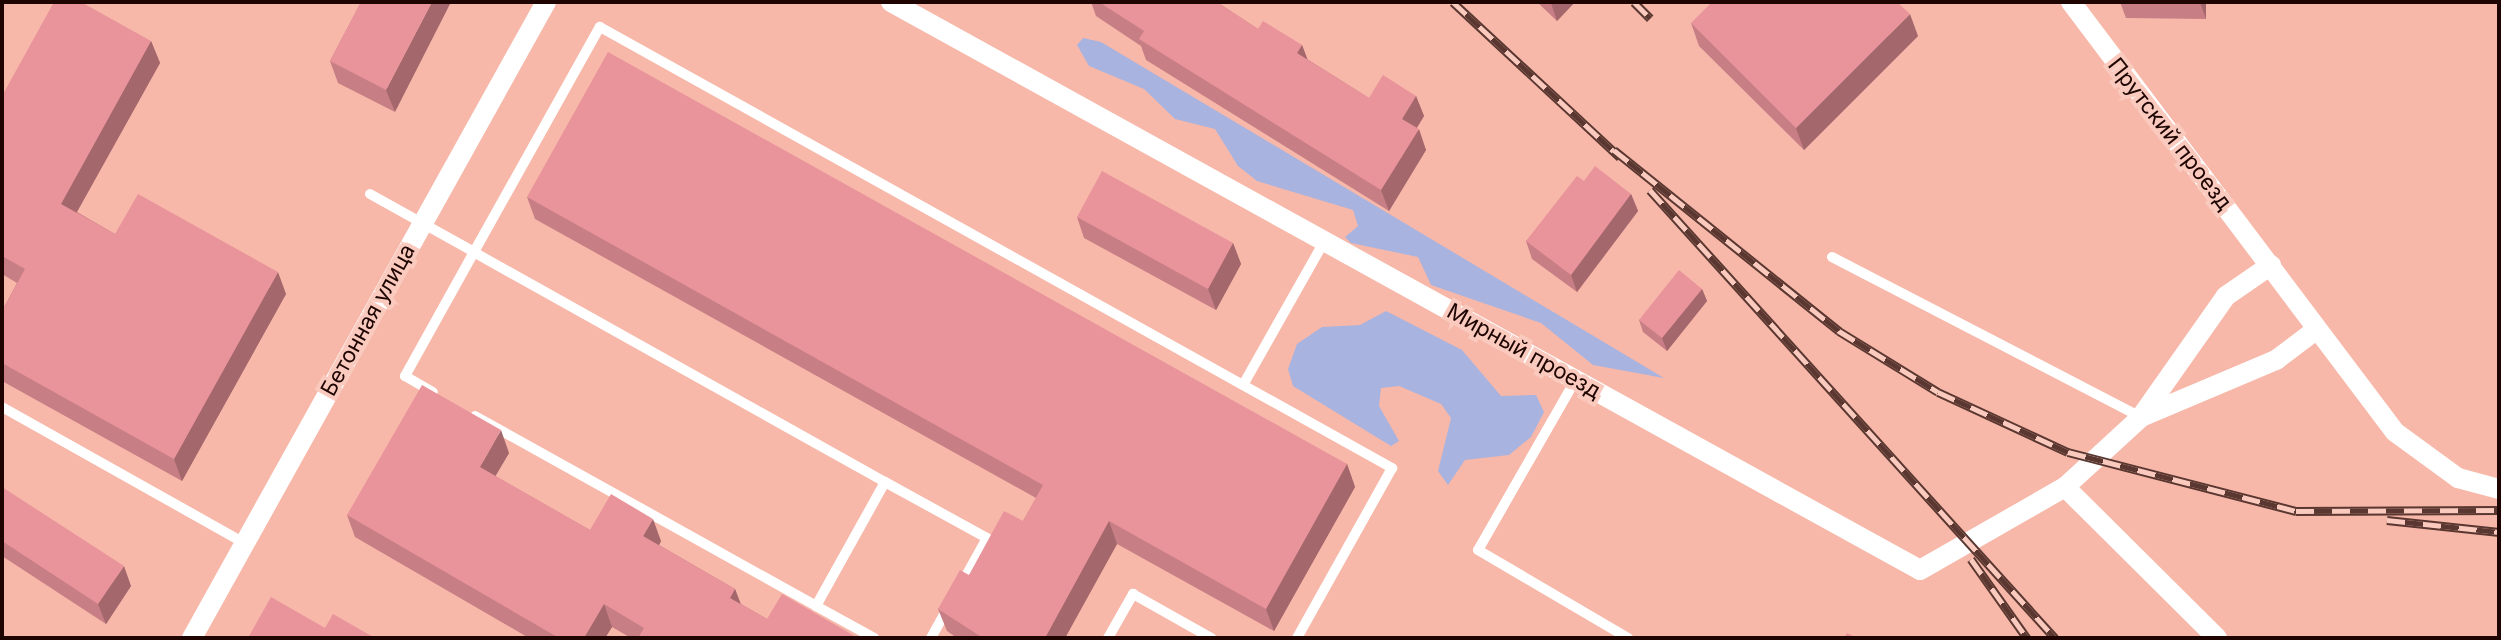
<!DOCTYPE html>
<meta charset="utf-8">
<style>
body{margin:0}
#map{position:relative;width:2501px;height:640px;overflow:hidden;background:#f7b8a9;font-family:Inter,sans-serif}
div>[style]{position:absolute}
.green>*{inset:0;background:#a8b3e0}
.service>*{height:10px;margin:-5px;padding:0 5px;transform-origin:5px;border-radius:5px;background:#fff}
.minor>*{height:20px;margin:-10px;padding:0 10px;transform-origin:10px;border-radius:10px;background:#fff}
.rail>*{height:9px;margin-top:-4.5px;transform-origin:0;background:repeating-linear-gradient(90deg,#facabe 0 18px,#5a3730 0 36px);box-sizing:border-box;border-block:2px solid #5a3730}
.wall>*{inset:0;background:#c87e85}
.shaded-wall>*{inset:0;background:#a3676c}
.building>*{inset:0;background:#e9939b}
span{translate:-50% -50%;white-space:nowrap;text-align:center;line-height:1.15;-webkit-text-stroke:8px #facabe;paint-order:stroke}
.street-label{font-size:22px;color:#1e0502}
.frame{position:absolute;inset:0;border:4px solid #1e0502;pointer-events:none}
</style>
<div id="map">
<div class="green">
<div style="clip-path:polygon(1083px 38px,1101px 42px,1664px 378px,1593px 365px,1541px 323px,1431px 285px,1418px 257px,1351px 243px,1345px 237px,1358px 226px,1353px 210px,1257px 181px,1238px 166px,1215px 129px,1175px 119px,1144px 89px,1089px 66px,1077px 45px)"></div>
<div style="clip-path:polygon(1386px 311px,1462px 350px,1501px 396px,1536px 395px,1544px 412px,1531px 437px,1509px 455px,1465px 460px,1448px 485px,1438px 471px,1451px 418px,1441px 404px,1399px 386px,1381px 388px,1379px 406px,1399px 441px,1391px 446px,1293px 386px,1288px 369px,1297px 344px,1322px 327px,1360px 325px)"></div>
</div>
<div class="service">
<div style="left:370px;top:194px;width:119px;rotate:29.1deg"></div>
<div style="left:474px;top:252px;width:142px;rotate:119.1deg"></div>
<div style="left:405px;top:376px;width:32px;rotate:30deg"></div>
<div style="left:1832px;top:257px;width:348px;rotate:27.4deg"></div>
<div style="left:1576px;top:379px;width:197px;rotate:119.8deg"></div>
<div style="left:1478px;top:550px;width:174px;rotate:30.4deg"></div>
<div style="left:1243px;top:385px;width:164px;rotate:-60.5deg"></div>
<div style="left:2px;top:407px;width:278px;rotate:29.3deg"></div>
<div style="left:475px;top:416px;width:390px;rotate:29.1deg"></div>
<div style="left:885px;top:482px;width:116px;rotate:28.8deg"></div>
<div style="left:987px;top:538px;width:54px;rotate:119deg"></div>
<div style="left:874px;top:638px;width:66px;rotate:-151.1deg"></div>
<div style="left:816px;top:606px;width:142px;rotate:-60.9deg"></div>
<div style="left:885px;top:482px;width:471px;rotate:-150.8deg"></div>
<div style="left:474px;top:252px;width:258px;rotate:-60.8deg"></div>
<div style="left:600px;top:27px;width:907px;rotate:29.11deg"></div>
<div style="left:1392px;top:468px;width:195px;rotate:119.2deg"></div>
<div style="left:931px;top:638px;width:33px;rotate:-61deg"></div>
<div style="left:1108px;top:638px;width:51px;rotate:-60.4deg"></div>
<div style="left:1133px;top:594px;width:90px;rotate:29.4deg"></div>
</div>
<div class="minor">
<div style="left:891px;top:2px;width:1175px;rotate:28.9deg"></div>
<div style="left:1920px;top:570px;width:167px;rotate:-29.8deg"></div>
<div style="left:2065px;top:487px;width:103px;rotate:-42.6deg"></div>
<div style="left:2071px;top:2px;width:538px;rotate:53deg"></div>
<div style="left:2395px;top:432px;width:78px;rotate:36.1deg"></div>
<div style="left:2458px;top:478px;width:42px;rotate:15deg"></div>
<div style="left:2271px;top:265px;width:55px;rotate:145.4deg"></div>
<div style="left:2226px;top:296px;width:148px;rotate:125.1deg"></div>
<div style="left:2141px;top:417px;width:147px;rotate:-22.9deg"></div>
<div style="left:2276px;top:360px;width:51px;rotate:-37.1deg"></div>
<div style="left:2065px;top:487px;width:214px;rotate:44.8deg"></div>
<div style="left:192px;top:638px;width:728px;rotate:-60.9deg"></div>
</div>
<div class="rail">
<div style="left:1453px;top:2px;width:228px;rotate:42.9deg"></div>
<div style="left:1634px;top:2px;width:23px;rotate:45deg"></div>
<div style="left:1614px;top:150px;width:289px;rotate:38.8deg"></div>
<div style="left:1839px;top:331px;width:116px;rotate:31.6deg"></div>
<div style="left:1938px;top:392px;width:143px;rotate:24.8deg"></div>
<div style="left:2068px;top:452px;width:236px;rotate:14.5deg"></div>
<div style="left:2296px;top:511px;width:203px;rotate:-0.3deg"></div>
<div style="left:1650px;top:190px;width:604px;rotate:47.89deg"></div>
<div style="left:2387px;top:520px;width:113px;rotate:6.1deg"></div>
<div style="left:1971px;top:559px;width:97px;rotate:54.7deg"></div>
</div>
<div class="wall">
<div style="clip-path:polygon(361px 2px,395px 112px,338px 83px,330px 61px)"></div>
<div style="clip-path:polygon(1091px 2px,1217px 2px,1258px 29px,1302px 45px,1307px 59px,1369px 98px,1416px 96px,1424px 116px,1417px 128px,1426px 150px,1389px 211px,1146px 60px,1141px 46px,1096px 16px)"></div>
<div style="clip-path:polygon(1537px 2px,1575px 2px,1557px 21px)"></div>
<div style="clip-path:polygon(2120px 2px,2206px 2px,2206px 19px,2126px 18px)"></div>
<div style="clip-path:polygon(1691px 23px,1918px 36px,1804px 150px,1699px 46px)"></div>
<div style="clip-path:polygon(151px 41px,160px 63px,77px 212px,115px 234px,286px 294px,182px 481px,2px 381px,2px 311px,17px 283px,2px 274px,2px 96px)"></div>
<div style="clip-path:polygon(1584px 181px,1631px 194px,1638px 211px,1577px 292px,1532px 259px,1526px 241px)"></div>
<div style="clip-path:polygon(527px 197px,1347px 464px,1355px 487px,1274px 631px,1117px 544px,1065px 638px,957px 638px,947px 631px,938px 609px,969px 575px,1023px 521px,1036px 498px,535px 219px)"></div>
<div style="clip-path:polygon(1077px 217px,1233px 243px,1241px 264px,1216px 310px,1084px 238px)"></div>
<div style="clip-path:polygon(1702px 289px,1707px 301px,1667px 351px,1643px 332px,1639px 320px)"></div>
<div style="clip-path:polygon(509px 453px,495px 476px,590px 530px,661px 541px,659px 545px,735px 589px,741px 604px,767px 619px,858px 638px,631px 638px,612px 627px,605px 638px,529px 638px,355px 537px,347px 515px)"></div>
<div style="clip-path:polygon(2px 487px,131px 586px,106px 624px,2px 556px)"></div>
</div>
<div class="shaded-wall">
<div style="clip-path:polygon(432px 2px,451px 2px,395px 112px,386px 90px)"></div>
<div style="clip-path:polygon(1552px 2px,1575px 2px,1557px 21px,1551px 3px)"></div>
<div style="clip-path:polygon(2200px 2px,2206px 2px,2206px 19px)"></div>
<div style="clip-path:polygon(1910px 14px,1918px 36px,1804px 150px,1796px 128px)"></div>
<div style="clip-path:polygon(151px 41px,160px 63px,69px 226px,61px 204px)"></div>
<div style="clip-path:polygon(1302px 45px,1310px 66px,1297px 53px)"></div>
<div style="clip-path:polygon(1416px 96px,1424px 116px,1409px 140px,1402px 119px)"></div>
<div style="clip-path:polygon(1419px 129px,1426px 150px,1389px 211px,1381px 190px)"></div>
<div style="clip-path:polygon(1631px 194px,1638px 211px,1577px 292px,1571px 275px)"></div>
<div style="clip-path:polygon(1233px 243px,1241px 264px,1216px 310px,1208px 289px)"></div>
<div style="clip-path:polygon(278px 272px,286px 294px,182px 481px,174px 459px)"></div>
<div style="clip-path:polygon(1702px 289px,1707px 301px,1667px 351px,1662px 338px)"></div>
<div style="clip-path:polygon(501px 430px,509px 453px,488px 489px,480px 467px)"></div>
<div style="clip-path:polygon(1347px 464px,1355px 487px,1274px 631px,1266px 609px)"></div>
<div style="clip-path:polygon(653px 519px,661px 541px,652px 558px,643px 536px)"></div>
<div style="clip-path:polygon(1109px 521px,1117px 544px,1065px 638px,1045px 638px)"></div>
<div style="clip-path:polygon(124px 566px,131px 586px,106px 624px,98px 604px)"></div>
<div style="clip-path:polygon(735px 589px,743px 611px,730px 598px)"></div>
<div style="clip-path:polygon(604px 604px,612px 627px,605px 638px,584px 638px)"></div>
</div>
<div class="building">
<div style="clip-path:polygon(54px 2px,81px 2px,151px 41px,61px 204px,115px 234px,138px 194px,278px 272px,174px 459px,2px 363px,2px 311px,25px 269px,2px 256px,2px 96px)"></div>
<div style="clip-path:polygon(361px 2px,432px 2px,386px 90px,330px 61px)"></div>
<div style="clip-path:polygon(1099px 2px,1217px 2px,1258px 29px,1263px 21px,1302px 45px,1297px 53px,1369px 98px,1383px 75px,1416px 96px,1402px 119px,1419px 129px,1381px 190px,1139px 39px,1144px 31px)"></div>
<div style="clip-path:polygon(1712px 2px,1897px 2px,1910px 14px,1796px 128px,1691px 23px)"></div>
<div style="clip-path:polygon(608px 52px,1347px 464px,1266px 609px,1109px 521px,1045px 638px,983px 638px,938px 609px,960px 570px,969px 575px,1004px 511px,1023px 521px,1043px 485px,527px 197px)"></div>
<div style="clip-path:polygon(1595px 166px,1631px 194px,1571px 275px,1526px 241px,1577px 176px,1584px 181px)"></div>
<div style="clip-path:polygon(1102px 171px,1233px 243px,1208px 289px,1077px 217px)"></div>
<div style="clip-path:polygon(1679px 270px,1702px 289px,1662px 338px,1639px 320px)"></div>
<div style="clip-path:polygon(422px 385px,501px 430px,480px 467px,590px 530px,611px 494px,653px 519px,643px 536px,735px 589px,730px 598px,767px 619px,782px 594px,858px 638px,638px 638px,644px 628px,604px 604px,584px 638px,559px 638px,347px 515px)"></div>
<div style="clip-path:polygon(2px 487px,124px 566px,98px 604px,2px 541px)"></div>
<div style="clip-path:polygon(271px 597px,325px 628px,333px 614px,375px 638px,248px 638px)"></div>
<div style="clip-path:polygon(1847px 633px,1857px 638px,1844px 638px)"></div>
</div>
<div class="street-label">
<span style="left:2170px;top:134px;rotate:52deg">Прутский проезд</span>
<span style="left:368px;top:320px;rotate:-61deg">Бетонная улица</span>
<span style="left:1524px;top:351px;rotate:29deg">Мирный проезд</span>
</div>
<div class="frame"></div>
</div>
